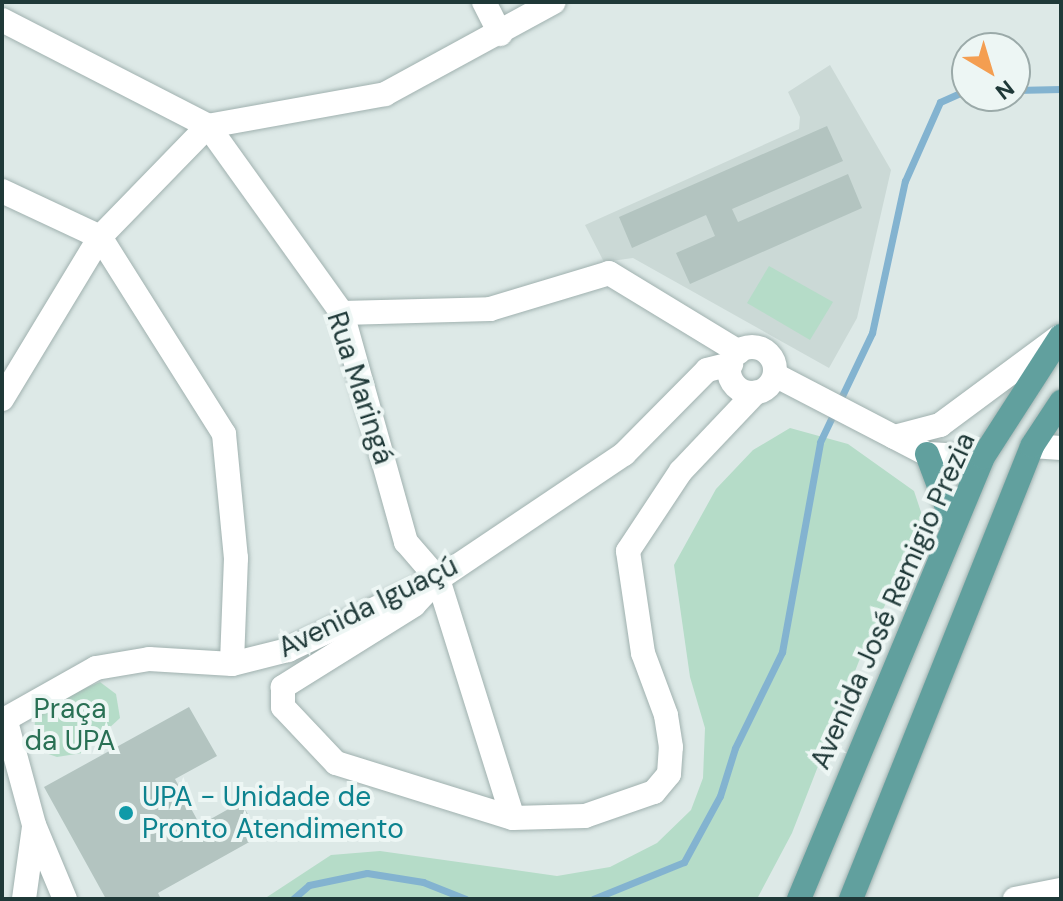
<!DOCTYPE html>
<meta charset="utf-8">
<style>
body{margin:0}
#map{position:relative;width:1063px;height:901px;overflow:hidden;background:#dde9e7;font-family:"DM Sans",sans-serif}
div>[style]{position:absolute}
.built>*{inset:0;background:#cbd9d6}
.green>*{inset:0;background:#b5dcc8}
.stream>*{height:7px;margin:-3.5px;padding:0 3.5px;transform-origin:3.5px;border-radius:3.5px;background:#83b3d0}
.building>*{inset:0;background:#b3c4c0}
.roads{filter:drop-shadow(0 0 2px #a0b1af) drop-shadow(0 0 2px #a0b1af)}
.minor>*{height:24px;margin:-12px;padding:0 12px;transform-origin:12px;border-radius:12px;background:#fff}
.minor>.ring{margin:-12px;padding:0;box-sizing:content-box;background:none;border:24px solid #fff;border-radius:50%}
.major>*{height:24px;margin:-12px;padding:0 12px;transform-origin:12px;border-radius:12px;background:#61a09e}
.dots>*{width:22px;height:22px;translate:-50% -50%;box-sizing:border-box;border:4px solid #edf6f4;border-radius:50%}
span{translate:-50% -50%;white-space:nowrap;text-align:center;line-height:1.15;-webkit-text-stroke:8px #edf6f4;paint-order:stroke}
.street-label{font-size:28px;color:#1f3938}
.park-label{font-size:28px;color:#297054}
.culture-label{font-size:28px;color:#0d838f}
.left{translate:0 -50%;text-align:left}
.frame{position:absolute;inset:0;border:4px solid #1f3938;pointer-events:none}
.north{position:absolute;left:951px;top:32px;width:80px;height:80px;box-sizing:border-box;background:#edf6f4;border:2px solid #9baaa9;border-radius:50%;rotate:142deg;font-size:22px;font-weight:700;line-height:32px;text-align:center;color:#1f3938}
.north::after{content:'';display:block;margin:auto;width:28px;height:36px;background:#f49e51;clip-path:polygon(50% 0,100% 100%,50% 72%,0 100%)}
</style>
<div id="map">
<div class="built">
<div style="clip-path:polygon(830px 65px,891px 170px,857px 318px,829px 368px,633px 258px,604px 262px,585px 225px,799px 129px,800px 117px,788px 92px)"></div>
</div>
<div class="green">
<div style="clip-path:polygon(769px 266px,833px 302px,810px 340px,747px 303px)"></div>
<div style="clip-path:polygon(790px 428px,848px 444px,914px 491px,924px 521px,859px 661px,792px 833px,757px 899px,264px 899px,331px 855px,380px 851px,557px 876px,610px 867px,657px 843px,691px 810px,703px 778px,705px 728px,690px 677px,674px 565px,716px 489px,753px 450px)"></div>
<div style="clip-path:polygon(100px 682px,116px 694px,120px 718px,82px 753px,57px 757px,34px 749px,35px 718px,47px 704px)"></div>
</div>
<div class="stream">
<div style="left:1015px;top:90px;width:46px;rotate:-1.2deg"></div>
<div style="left:293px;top:899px;width:21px;rotate:-41deg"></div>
<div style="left:309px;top:885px;width:59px;rotate:-11.7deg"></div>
<div style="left:367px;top:873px;width:57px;rotate:9.1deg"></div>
<div style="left:423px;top:882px;width:46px;rotate:21.6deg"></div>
<div style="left:593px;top:899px;width:98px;rotate:-22.1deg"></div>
<div style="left:684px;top:862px;width:75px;rotate:-61.4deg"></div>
<div style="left:720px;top:796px;width:50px;rotate:-72.6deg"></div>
<div style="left:735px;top:748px;width:107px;rotate:-63.9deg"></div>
<div style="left:782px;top:652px;width:213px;rotate:-79.7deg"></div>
<div style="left:820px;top:442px;width:121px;rotate:-64.5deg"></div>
<div style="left:872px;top:333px;width:156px;rotate:-77.8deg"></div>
<div style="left:905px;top:181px;width:86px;rotate:-66.1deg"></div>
<div style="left:940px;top:102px;width:30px;rotate:-24deg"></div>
</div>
<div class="building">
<div style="clip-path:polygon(827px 126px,843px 161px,732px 209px,738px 222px,848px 174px,862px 208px,690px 284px,676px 253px,715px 236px,706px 215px,632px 248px,619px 217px)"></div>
<div style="clip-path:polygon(189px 707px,217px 756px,175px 779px,200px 825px,241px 802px,260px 836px,158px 893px,161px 899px,106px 899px,44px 787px)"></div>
</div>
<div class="roads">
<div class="minor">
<div style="left:484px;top:2px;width:36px;rotate:63deg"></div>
<div style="left:2px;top:20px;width:232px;rotate:27.2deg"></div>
<div style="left:208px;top:126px;width:230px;rotate:54.4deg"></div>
<div style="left:342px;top:313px;width:238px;rotate:74.4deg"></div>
<div style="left:406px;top:542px;width:49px;rotate:49.1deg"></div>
<div style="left:438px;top:579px;width:250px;rotate:72.6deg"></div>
<div style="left:2px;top:191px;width:108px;rotate:25.1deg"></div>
<div style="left:100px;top:237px;width:233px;rotate:57.8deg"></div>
<div style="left:224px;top:434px;width:125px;rotate:84.5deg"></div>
<div style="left:236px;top:558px;width:106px;rotate:92.2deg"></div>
<div style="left:342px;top:313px;width:148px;rotate:-1.5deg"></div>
<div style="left:490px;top:309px;width:124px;rotate:-16.8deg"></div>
<div style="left:609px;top:273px;width:152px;rotate:31.3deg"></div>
<div class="ring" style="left:729px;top:347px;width:22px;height:22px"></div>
<div style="left:775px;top:375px;width:171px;rotate:27.5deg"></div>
<div style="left:927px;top:454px;width:56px;rotate:3.1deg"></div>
<div style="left:2px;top:399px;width:189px;rotate:-58.8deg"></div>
<div style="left:100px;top:237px;width:155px;rotate:-45.8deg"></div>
<div style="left:208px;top:126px;width:180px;rotate:-10.2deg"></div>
<div style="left:385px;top:94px;width:192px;rotate:-28.6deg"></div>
<div style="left:894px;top:437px;width:48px;rotate:-14.6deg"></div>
<div style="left:940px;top:425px;width:148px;rotate:-36.5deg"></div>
<div style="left:1032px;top:446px;width:29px;rotate:4deg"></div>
<div style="left:438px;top:579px;width:35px;rotate:133deg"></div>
<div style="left:414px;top:605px;width:155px;rotate:148deg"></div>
<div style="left:283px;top:687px;width:20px;rotate:90deg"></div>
<div style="left:283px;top:707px;width:77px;rotate:46.6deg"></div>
<div style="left:336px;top:763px;width:185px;rotate:17.3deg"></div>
<div style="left:513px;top:818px;width:72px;rotate:-1.6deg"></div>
<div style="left:585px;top:816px;width:73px;rotate:-19.2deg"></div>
<div style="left:654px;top:792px;width:23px;rotate:-50deg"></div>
<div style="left:669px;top:774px;width:27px;rotate:-86deg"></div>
<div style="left:671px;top:747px;width:32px;rotate:-99deg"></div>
<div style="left:666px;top:715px;width:66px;rotate:-110.4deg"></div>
<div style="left:643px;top:653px;width:103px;rotate:-98.4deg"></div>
<div style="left:628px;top:551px;width:96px;rotate:-56.5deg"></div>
<div style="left:681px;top:471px;width:108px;rotate:-46.5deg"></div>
<div style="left:5px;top:718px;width:111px;rotate:74.8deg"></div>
<div style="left:34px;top:825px;width:80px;rotate:67.3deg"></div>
<div style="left:2px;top:721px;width:108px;rotate:-29.4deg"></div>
<div style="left:96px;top:668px;width:54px;rotate:-9.6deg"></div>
<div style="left:149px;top:659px;width:83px;rotate:3.4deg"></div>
<div style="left:232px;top:664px;width:58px;rotate:-14deg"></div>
<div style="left:288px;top:650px;width:166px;rotate:-25.3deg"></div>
<div style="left:438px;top:579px;width:224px;rotate:-33.9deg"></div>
<div style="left:624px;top:454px;width:118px;rotate:-45.3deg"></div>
<div style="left:707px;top:370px;width:25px;rotate:-14deg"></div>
<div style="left:24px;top:899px;width:73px;rotate:-82.1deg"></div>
<div style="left:1015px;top:899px;width:47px;rotate:-11.1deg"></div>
</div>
<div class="major">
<div style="left:927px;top:454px;width:74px;rotate:69.4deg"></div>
<div style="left:799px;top:899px;width:479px;rotate:-67.4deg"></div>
<div style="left:983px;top:457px;width:144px;rotate:-57.2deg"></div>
<div style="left:851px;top:899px;width:488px;rotate:-68.2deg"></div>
<div style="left:1032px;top:446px;width:53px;rotate:-56.6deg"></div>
</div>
</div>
<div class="dots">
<div style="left:126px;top:813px;background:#0f9aa8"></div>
</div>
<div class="street-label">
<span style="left:360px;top:388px;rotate:72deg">Rua Maringá</span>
<span style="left:893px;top:601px;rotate:-66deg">Avenida José Remigio Prezia</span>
<span style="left:368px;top:607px;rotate:-26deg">Avenida Iguaçú</span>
</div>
<div class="park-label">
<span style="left:70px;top:725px">Praça<br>da UPA</span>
</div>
<div class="culture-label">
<span class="left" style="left:142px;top:813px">UPA - Unidade de<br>Pronto Atendimento</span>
</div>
<div class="frame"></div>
<div class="north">N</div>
</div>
